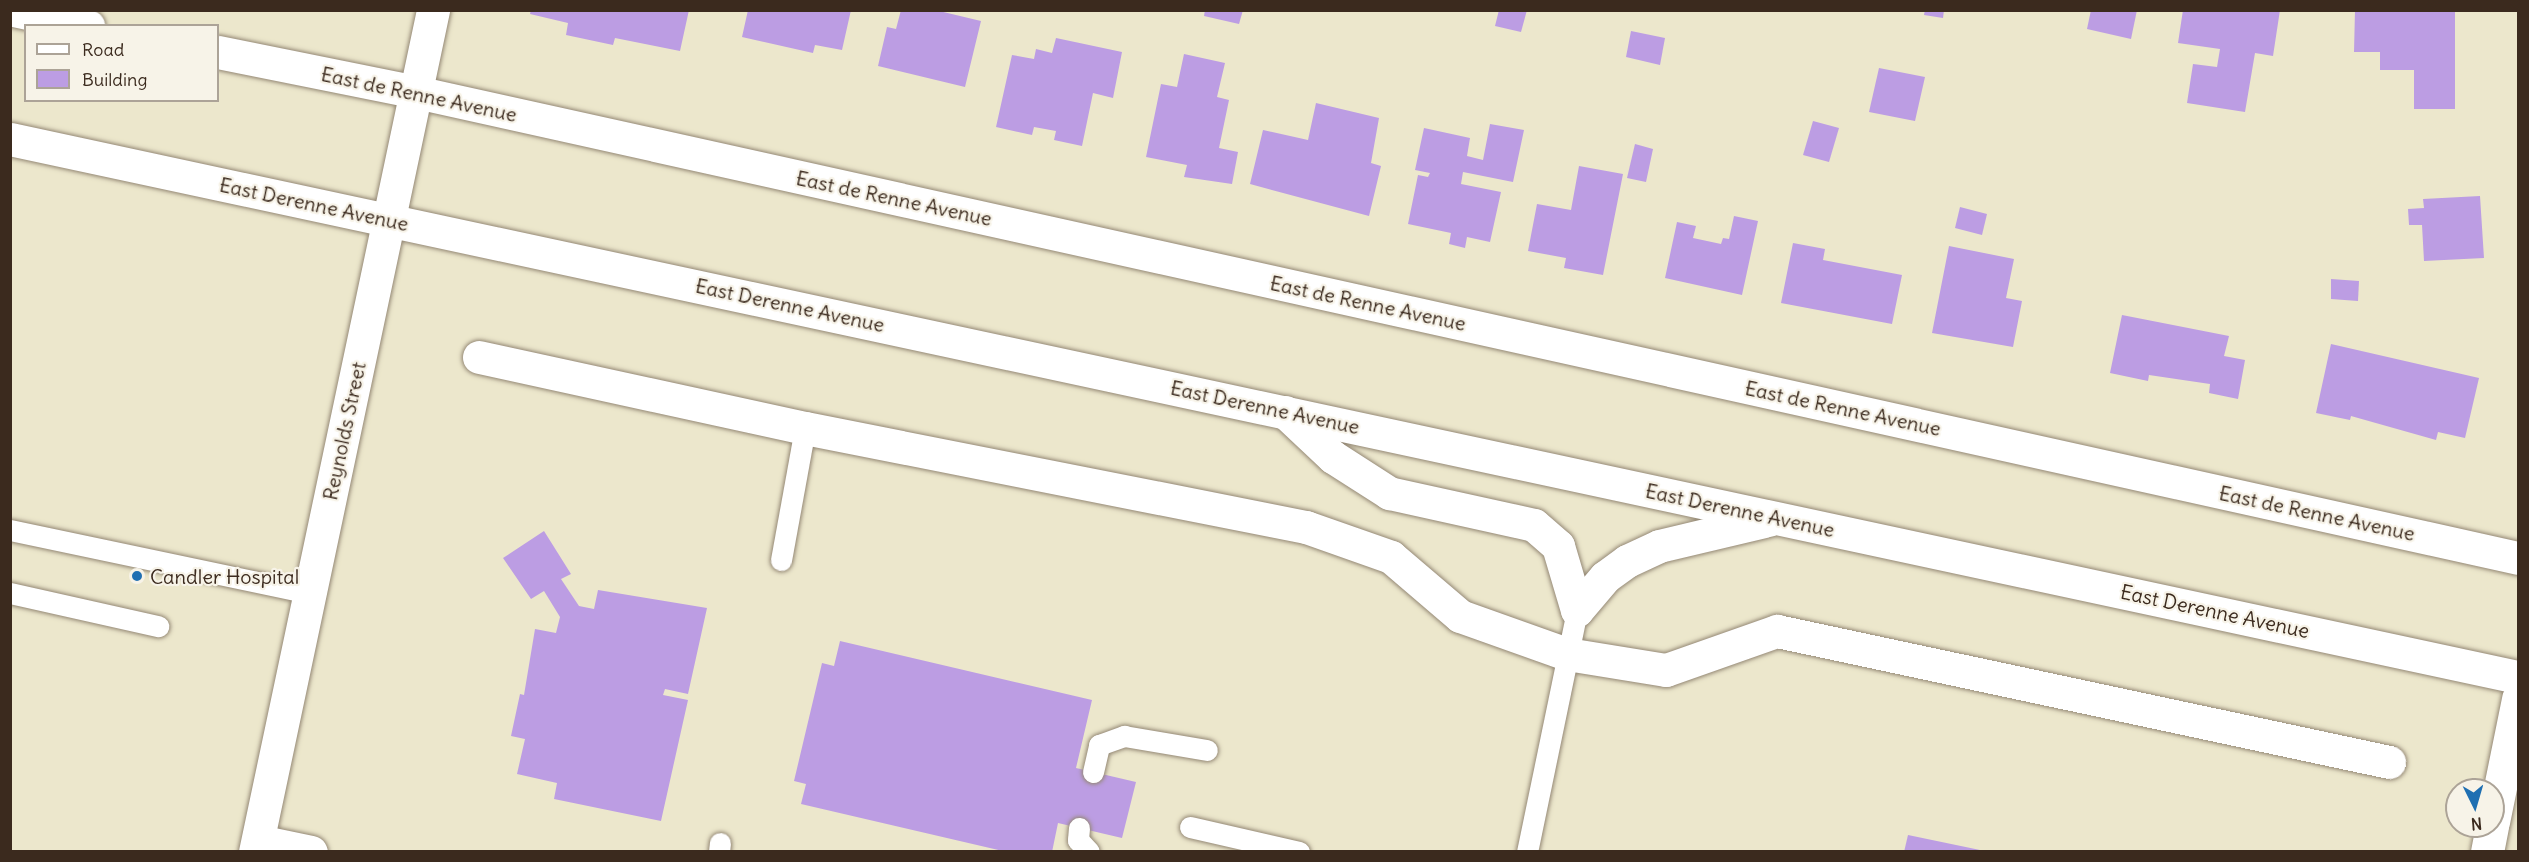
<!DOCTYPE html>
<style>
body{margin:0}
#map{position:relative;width:2529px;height:862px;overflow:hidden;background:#ece7cc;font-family:Delius,sans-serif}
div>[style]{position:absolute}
.building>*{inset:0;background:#bc9de3}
.roads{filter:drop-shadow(0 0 2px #948875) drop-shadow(0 0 2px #948875)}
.lane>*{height:21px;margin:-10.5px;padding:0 10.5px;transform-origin:10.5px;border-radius:10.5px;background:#fff}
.street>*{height:33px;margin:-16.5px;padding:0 16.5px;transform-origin:16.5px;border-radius:16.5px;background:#fff}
.secondary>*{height:33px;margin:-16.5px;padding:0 16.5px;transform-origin:16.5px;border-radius:16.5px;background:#fff}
.highway>*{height:33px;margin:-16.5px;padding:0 16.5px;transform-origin:16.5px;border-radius:16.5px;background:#fff}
.dots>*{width:16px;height:16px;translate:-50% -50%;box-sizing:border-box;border:3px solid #f7f3e8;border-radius:50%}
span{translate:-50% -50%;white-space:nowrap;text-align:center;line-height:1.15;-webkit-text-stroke:4.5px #f7f3e8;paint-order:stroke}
.street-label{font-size:20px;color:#3b2a1e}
.poi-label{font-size:20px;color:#3b2a1e}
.left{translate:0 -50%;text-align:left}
.frame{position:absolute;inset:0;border:12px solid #3b2a1e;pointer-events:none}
.legend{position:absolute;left:24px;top:24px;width:195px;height:78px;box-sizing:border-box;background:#f7f3e8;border:2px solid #aca397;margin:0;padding:8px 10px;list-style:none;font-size:18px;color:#3b2a1e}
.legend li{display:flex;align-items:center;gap:12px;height:30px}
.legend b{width:30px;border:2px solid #aca397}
.north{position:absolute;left:2445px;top:778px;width:60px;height:60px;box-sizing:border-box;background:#f7f3e8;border:2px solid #aca397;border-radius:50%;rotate:175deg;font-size:16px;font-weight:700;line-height:24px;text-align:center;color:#3b2a1e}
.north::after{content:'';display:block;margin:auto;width:21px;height:27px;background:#1f6fb2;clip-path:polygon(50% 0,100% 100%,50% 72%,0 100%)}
</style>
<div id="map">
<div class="building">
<div style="clip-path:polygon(531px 10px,689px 10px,680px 51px,615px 38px,613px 45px,566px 35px,568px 23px,530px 14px)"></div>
<div style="clip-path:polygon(748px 10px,851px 10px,842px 50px,815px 45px,813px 53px,742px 37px)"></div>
<div style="clip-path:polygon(901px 10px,935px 10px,981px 21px,965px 87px,878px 66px,887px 27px,896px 29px)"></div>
<div style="clip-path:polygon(1205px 10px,1243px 10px,1239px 24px,1204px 16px)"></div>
<div style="clip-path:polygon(1499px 10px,1527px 10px,1521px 32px,1495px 26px)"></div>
<div style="clip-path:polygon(1925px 10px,1944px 10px,1943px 18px,1924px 15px)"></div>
<div style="clip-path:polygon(2091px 10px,2137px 10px,2131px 39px,2087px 29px)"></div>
<div style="clip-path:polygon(2183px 10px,2280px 10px,2273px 56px,2255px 53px,2245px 112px,2187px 103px,2193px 64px,2217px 67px,2220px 49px,2178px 43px)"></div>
<div style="clip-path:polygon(2355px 10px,2455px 11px,2455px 109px,2414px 109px,2414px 70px,2380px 70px,2380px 52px,2354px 52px)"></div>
<div style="clip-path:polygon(1631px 31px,1665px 38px,1660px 65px,1626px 57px)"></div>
<div style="clip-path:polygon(1056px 38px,1122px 52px,1113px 98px,1093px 93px,1082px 146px,1054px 140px,1056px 131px,1034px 127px,1032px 135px,996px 127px,1012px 55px,1034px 59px,1036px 49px,1052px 53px)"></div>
<div style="clip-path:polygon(1184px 54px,1225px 63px,1217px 97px,1229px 100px,1219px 148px,1238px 152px,1232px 184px,1184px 177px,1187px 165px,1146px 157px,1161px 84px,1177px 87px)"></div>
<div style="clip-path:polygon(1879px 68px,1925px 77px,1915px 121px,1869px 112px)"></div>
<div style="clip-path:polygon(1316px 103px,1379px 118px,1371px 163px,1381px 166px,1369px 216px,1250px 184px,1263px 130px,1308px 140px)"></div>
<div style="clip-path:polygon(1813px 121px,1839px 128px,1829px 162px,1803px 155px)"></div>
<div style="clip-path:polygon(1490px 124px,1524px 130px,1513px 182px,1463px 172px,1461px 184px,1501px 192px,1490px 242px,1467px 237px,1465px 248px,1449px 244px,1451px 233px,1408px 224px,1418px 175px,1428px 177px,1430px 173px,1415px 170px,1424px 128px,1470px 138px,1467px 156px,1483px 160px)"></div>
<div style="clip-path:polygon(1635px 144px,1653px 149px,1646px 182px,1627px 178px)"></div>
<div style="clip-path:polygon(1579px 166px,1623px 174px,1603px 275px,1564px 268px,1566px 258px,1528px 251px,1537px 204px,1571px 210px)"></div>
<div style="clip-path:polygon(2480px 196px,2484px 258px,2424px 261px,2422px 225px,2409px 225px,2408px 209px,2424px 208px,2423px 199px)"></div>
<div style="clip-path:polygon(1960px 207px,1987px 214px,1982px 235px,1955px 228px)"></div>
<div style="clip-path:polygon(1734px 216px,1758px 221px,1742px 295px,1665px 278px,1677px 222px,1696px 226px,1693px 238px,1721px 244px,1723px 238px,1729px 239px)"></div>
<div style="clip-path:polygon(1793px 243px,1825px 249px,1823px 260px,1902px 275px,1892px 324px,1781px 303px)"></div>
<div style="clip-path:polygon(1949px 246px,2014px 259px,2006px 298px,2022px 301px,2013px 347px,1932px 333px)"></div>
<div style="clip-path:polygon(2331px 279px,2359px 281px,2358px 301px,2331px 299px)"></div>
<div style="clip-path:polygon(2122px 315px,2229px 336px,2224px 356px,2245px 360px,2238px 399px,2209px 393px,2210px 384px,2149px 375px,2148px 381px,2110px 373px)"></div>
<div style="clip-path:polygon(2331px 344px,2479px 378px,2465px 438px,2438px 432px,2436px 440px,2351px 416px,2350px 420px,2316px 413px)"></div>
<div style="clip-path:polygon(544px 531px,571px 574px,561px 579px,579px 606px,594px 609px,598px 590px,707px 608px,688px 694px,665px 689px,663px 695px,688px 700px,661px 821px,554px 799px,557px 783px,517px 774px,525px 739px,511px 736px,520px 694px,524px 695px,535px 629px,556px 633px,560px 617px,544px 591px,531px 599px,503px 558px)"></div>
<div style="clip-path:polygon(840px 641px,1092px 700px,1076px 768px,1136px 782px,1122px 838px,1058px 823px,1052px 852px,1007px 852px,801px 804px,806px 784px,794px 781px,822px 663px,834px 666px)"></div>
<div style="clip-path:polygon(1908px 835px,1980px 850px,1980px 852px,1904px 852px)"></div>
</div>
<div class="roads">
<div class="lane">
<div style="left:10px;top:530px;width:306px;rotate:11.9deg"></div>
<div style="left:781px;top:560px;width:134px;rotate:-79.7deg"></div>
<div style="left:10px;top:593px;width:152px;rotate:12.6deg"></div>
<div style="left:1093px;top:772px;width:28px;rotate:-77deg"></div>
<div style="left:1099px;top:745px;width:27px;rotate:-20deg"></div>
<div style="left:1124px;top:736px;width:84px;rotate:9.6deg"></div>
<div style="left:1190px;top:827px;width:112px;rotate:12.9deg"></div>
<div style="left:1079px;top:828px;width:12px;rotate:95deg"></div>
<div style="left:1078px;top:840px;width:16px;rotate:47deg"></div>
<div style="left:719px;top:852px;width:9px;rotate:-84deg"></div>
<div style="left:1527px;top:852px;width:247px;rotate:-78.3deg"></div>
</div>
<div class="street">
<div style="left:14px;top:10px;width:76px;rotate:12.2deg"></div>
<div style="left:218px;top:52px;width:202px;rotate:11.4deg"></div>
<div style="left:416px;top:92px;width:2153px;rotate:12.5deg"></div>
<div style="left:479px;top:357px;width:334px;rotate:12.3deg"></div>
<div style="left:805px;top:428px;width:511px;rotate:11.18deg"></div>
<div style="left:1306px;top:527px;width:90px;rotate:19.4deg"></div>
<div style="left:1391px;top:557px;width:91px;rotate:40.5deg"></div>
<div style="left:1460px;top:616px;width:114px;rotate:19.6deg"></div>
<div style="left:1567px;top:654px;width:100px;rotate:9.2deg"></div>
<div style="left:1666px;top:670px;width:118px;rotate:-19.4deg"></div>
<div style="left:1777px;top:631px;width:626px;rotate:12.08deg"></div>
<div style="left:258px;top:841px;width:54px;rotate:11.7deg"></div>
</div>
<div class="secondary">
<div style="left:2493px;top:822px;width:126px;rotate:-78.5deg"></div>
<div style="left:255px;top:852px;width:861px;rotate:-78.06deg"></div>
<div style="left:2487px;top:852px;width:26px;rotate:-79deg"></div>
</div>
<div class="highway">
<div style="left:10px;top:139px;width:2565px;rotate:12.11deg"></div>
<div style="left:1285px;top:412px;width:66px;rotate:43.2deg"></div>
<div style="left:1333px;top:457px;width:67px;rotate:32.7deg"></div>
<div style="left:1389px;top:493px;width:148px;rotate:12.4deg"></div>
<div style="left:1534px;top:525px;width:32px;rotate:41deg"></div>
<div style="left:1558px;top:546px;width:67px;rotate:73.5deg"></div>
<div style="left:1577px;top:610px;width:43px;rotate:-49.7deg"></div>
<div style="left:1605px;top:577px;width:27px;rotate:-36deg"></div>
<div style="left:1627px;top:561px;width:35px;rotate:-25deg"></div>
<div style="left:1659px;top:546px;width:112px;rotate:-13.4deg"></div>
</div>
</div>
<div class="dots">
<div style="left:137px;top:576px;background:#1f6fb2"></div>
</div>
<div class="street-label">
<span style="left:419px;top:94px;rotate:12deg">East de Renne Avenue</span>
<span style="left:894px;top:198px;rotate:12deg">East de Renne Avenue</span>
<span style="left:314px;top:204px;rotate:12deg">East Derenne Avenue</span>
<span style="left:1368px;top:303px;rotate:12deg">East de Renne Avenue</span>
<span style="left:790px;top:305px;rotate:12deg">East Derenne Avenue</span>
<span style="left:1265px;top:407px;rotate:12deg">East Derenne Avenue</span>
<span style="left:1843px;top:408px;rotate:12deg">East de Renne Avenue</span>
<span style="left:344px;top:431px;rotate:-78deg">Reynolds Street</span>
<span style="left:1740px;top:510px;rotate:12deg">East Derenne Avenue</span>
<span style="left:2317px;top:513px;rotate:12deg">East de Renne Avenue</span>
<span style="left:2215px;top:611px;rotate:12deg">East Derenne Avenue</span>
</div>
<div class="poi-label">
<span class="left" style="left:150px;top:576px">Candler Hospital</span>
</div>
<div class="frame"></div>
<ul class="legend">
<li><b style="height:8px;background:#fff"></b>Road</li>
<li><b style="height:16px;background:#bc9de3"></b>Building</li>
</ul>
<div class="north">N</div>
</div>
